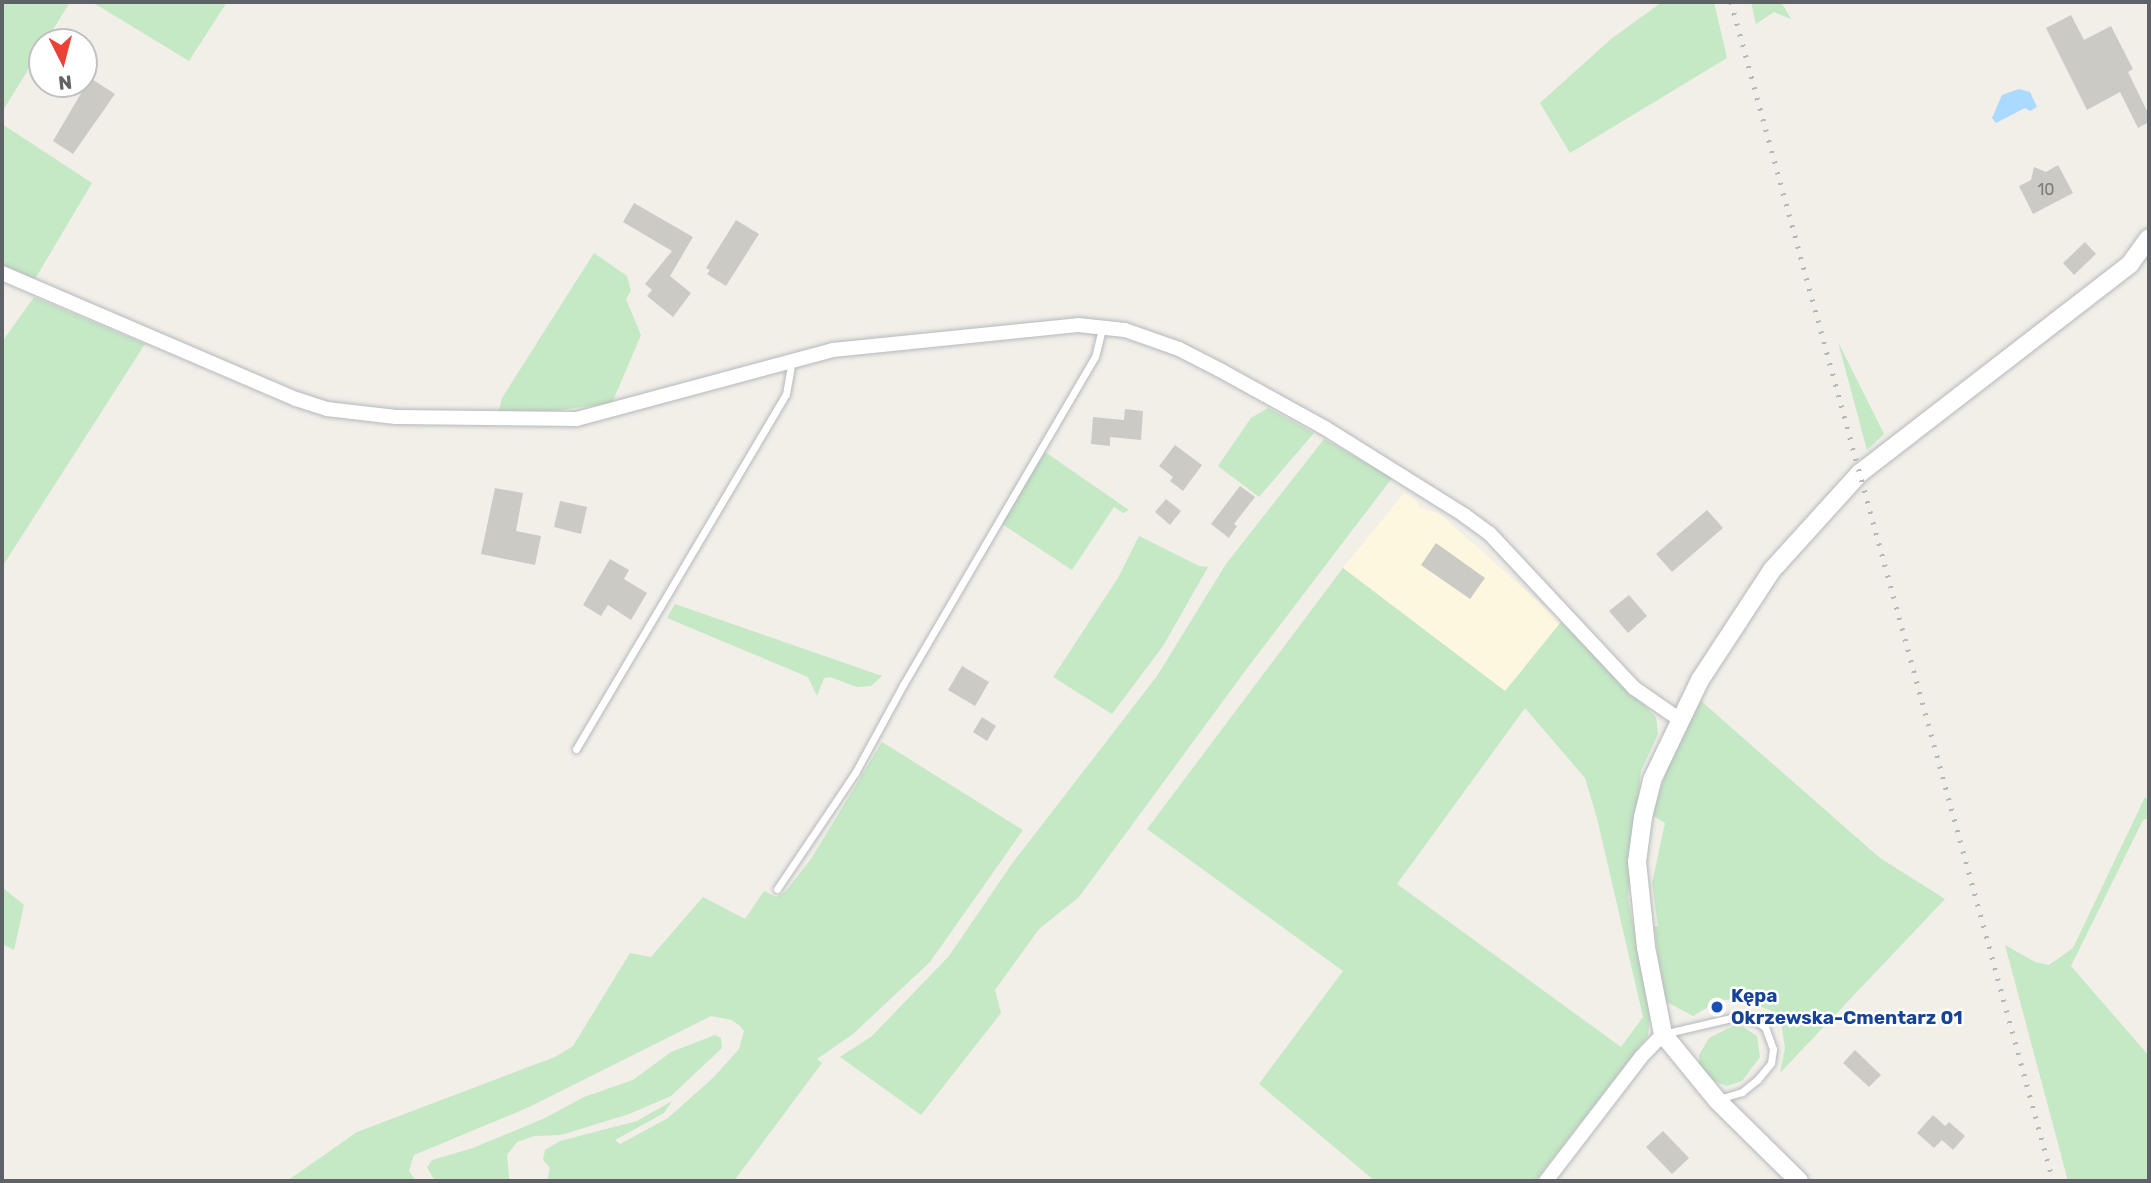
<!DOCTYPE html>
<meta charset="utf-8">
<style>
body{margin:0}
#map{position:relative;width:2151px;height:1183px;overflow:hidden;background:#f1efe8;font-family:Rubik,sans-serif}
div>[style]{position:absolute}
.commercial>*{inset:0;background:#fef7e0}
.green>*{inset:0;background:#c5e8c5}
.water>*{inset:0;background:#aadaff}
.building>*{inset:0;background:#cccac5}
.roads{filter:drop-shadow(0 0 2px #b5b8bc) drop-shadow(0 0 2px #b5b8bc)}
.service>*{height:7px;margin:-3.5px;padding:0 3.5px;transform-origin:3.5px;border-radius:3.5px;background:#fff}
.minor>*{height:14px;margin:-7px;padding:0 7px;transform-origin:7px;border-radius:7px;background:#fff}
.tertiary>*{height:18px;margin:-9px;padding:0 9px;transform-origin:9px;border-radius:9px;background:#fff}
.rail>*{height:5px;margin-top:-2.5px;transform-origin:0;background:repeating-linear-gradient(90deg,#b6b7b8 0 2px,transparent 0 11px)}
.dots>*{width:19px;height:19px;translate:-50% -50%;box-sizing:border-box;border:4px solid #fff;border-radius:50%}
span{translate:-50% -50%;white-space:nowrap;text-align:center;line-height:1.15;-webkit-text-stroke:5px #fff;paint-order:stroke}
.number-label{font-size:16px;color:#7a7d7f}
.number-label span{-webkit-text-stroke-width:0}
.transit-label{font-size:19px;color:#164399;font-weight:700}
.left{translate:0 -50%;text-align:left}
.frame{position:absolute;inset:0;border:4px solid #5f6368;pointer-events:none}
.north{position:absolute;left:28px;top:28px;width:70px;height:70px;box-sizing:border-box;background:#fff;border:2px solid #bfc1c3;border-radius:50%;rotate:174deg;font-size:19px;font-weight:700;line-height:28px;text-align:center;color:#5f6368}
.north::after{content:'';display:block;margin:auto;width:24px;height:32px;background:#ea4335;clip-path:polygon(50% 0,100% 100%,50% 72%,0 100%)}
</style>
<div id="map">
<div class="commercial">
<div style="clip-path:polygon(1404px 493px,1417px 501px,1419px 507px,1440px 514px,1561px 622px,1505px 691px,1343px 568px)"></div>
</div>
<div class="green">
<div style="clip-path:polygon(2px 2px,70px 2px,2px 112px)"></div>
<div style="clip-path:polygon(92px 2px,227px 2px,189px 61px)"></div>
<div style="clip-path:polygon(1662px 2px,1714px 2px,1727px 58px,1570px 153px,1540px 103px,1611px 39px)"></div>
<div style="clip-path:polygon(1751px 2px,1781px 2px,1791px 19px,1774px 12px,1756px 24px)"></div>
<div style="clip-path:polygon(2px 124px,92px 183px,35px 279px,2px 265px)"></div>
<div style="clip-path:polygon(594px 253px,627px 276px,631px 291px,626px 299px,641px 335px,612px 403px,554px 411px,499px 411px,502px 398px)"></div>
<div style="clip-path:polygon(34px 297px,145px 344px,2px 567px,2px 342px)"></div>
<div style="clip-path:polygon(1838px 342px,1884px 434px,1867px 450px)"></div>
<div style="clip-path:polygon(1268px 408px,1314px 433px,1259px 497px,1218px 466px,1251px 418px)"></div>
<div style="clip-path:polygon(1324px 439px,1392px 478px,1248px 667px,1079px 897px,1039px 929px,995px 990px,1001px 1013px,921px 1115px,840px 1057px,872px 1036px,949px 956px,1011px 865px,1157px 676px,1226px 564px)"></div>
<div style="clip-path:polygon(1045px 452px,1129px 510px,1123px 513px,1114px 507px,1072px 570px,1002px 524px)"></div>
<div style="clip-path:polygon(1139px 536px,1199px 566px,1208px 567px,1163px 646px,1112px 714px,1053px 677px,1118px 578px)"></div>
<div style="clip-path:polygon(evenodd,1343px 568px,1505px 691px,1561px 622px,1656px 717px,1658px 734px,1641px 771px,1628px 897px,1650px 1017px,1648px 1036px,1535px 1181px,1375px 1181px,1259px 1084px,1343px 971px,1147px 829px,1343px 568px,1525px 708px,1585px 778px,1597px 818px,1643px 1017px,1621px 1047px,1397px 884px,1525px 708px)"></div>
<div style="clip-path:polygon(675px 604px,882px 676px,871px 686px,857px 687px,830px 677px,824px 678px,817px 696px,808px 677px,667px 618px)"></div>
<div style="clip-path:polygon(1701px 701px,1880px 858px,1945px 899px,1780px 1073px,1785px 1048px,1781px 1022px,1770px 1010px,1737px 999px,1718px 1001px,1693px 1016px,1665px 1001px,1654px 927px,1658px 926px,1652px 883px,1665px 823px,1652px 815px,1674px 748px)"></div>
<div style="clip-path:polygon(882px 742px,1023px 830px,930px 962px,853px 1034px,817px 1059px,822px 1063px,734px 1181px,547px 1181px,550px 1168px,543px 1160px,545px 1150px,560px 1141px,637px 1121px,672px 1101px,664px 1113px,615px 1140px,620px 1144px,668px 1118px,714px 1077px,739px 1049px,744px 1031px,740px 1026px,732px 1020px,711px 1016px,527px 1108px,414px 1155px,409px 1171px,416px 1181px,287px 1181px,357px 1132px,555px 1057px,573px 1046px,630px 953px,651px 957px,703px 897px,745px 919px,764px 891px,776px 897px,785px 892px,811px 859px)"></div>
<div style="clip-path:polygon(2145px 797px,2149px 802px,2149px 818px,2143px 820px,2071px 966px,2149px 1056px,2149px 1181px,2068px 1181px,2005px 945px,2035px 962px,2049px 965px,2073px 948px)"></div>
<div style="clip-path:polygon(2px 887px,24px 905px,14px 950px,2px 944px)"></div>
<div style="clip-path:polygon(1733px 1026px,1743px 1027px,1757px 1036px,1760px 1057px,1742px 1081px,1727px 1086px,1714px 1081px,1705px 1073px,1699px 1065px,1699px 1055px,1709px 1038px)"></div>
<div style="clip-path:polygon(715px 1035px,721px 1038px,722px 1048px,671px 1096px,629px 1114px,561px 1135px,534px 1136px,517px 1142px,507px 1155px,509px 1178px,512px 1181px,439px 1181px,433px 1178px,427px 1167px,432px 1160px,473px 1148px,545px 1118px,584px 1097px,633px 1080px,671px 1052px)"></div>
</div>
<div class="water">
<div style="clip-path:polygon(2019px 89px,2030px 92px,2037px 107px,2030px 111px,2025px 108px,1996px 123px,1992px 118px,2002px 95px)"></div>
</div>
<div class="building">
<div style="clip-path:polygon(2071px 15px,2084px 40px,2111px 26px,2133px 69px,2128px 72px,2149px 115px,2149px 122px,2138px 128px,2120px 92px,2087px 110px,2046px 28px)"></div>
<div style="clip-path:polygon(90px 78px,115px 94px,73px 154px,53px 141px)"></div>
<div style="clip-path:polygon(2058px 165px,2073px 193px,2033px 214px,2019px 186px,2031px 180px,2034px 167px,2046px 172px)"></div>
<div style="clip-path:polygon(634px 203px,693px 237px,670px 276px,691px 293px,673px 317px,647px 296px,652px 290px,645px 284px,672px 251px,623px 222px)"></div>
<div style="clip-path:polygon(736px 220px,759px 234px,726px 286px,707px 274px,710px 270px,706px 268px)"></div>
<div style="clip-path:polygon(2085px 242px,2096px 254px,2074px 275px,2063px 263px)"></div>
<div style="clip-path:polygon(1125px 409px,1143px 411px,1141px 440px,1110px 437px,1110px 446px,1091px 444px,1093px 417px,1124px 420px)"></div>
<div style="clip-path:polygon(1175px 445px,1202px 465px,1183px 491px,1170px 481px,1173px 477px,1159px 466px)"></div>
<div style="clip-path:polygon(1240px 486px,1255px 497px,1234px 524px,1237px 526px,1229px 538px,1211px 524px)"></div>
<div style="clip-path:polygon(495px 488px,523px 493px,516px 531px,541px 536px,535px 565px,481px 554px)"></div>
<div style="clip-path:polygon(1166px 499px,1181px 511px,1170px 525px,1155px 512px)"></div>
<div style="clip-path:polygon(560px 501px,587px 507px,581px 534px,554px 527px)"></div>
<div style="clip-path:polygon(1707px 510px,1723px 528px,1672px 572px,1656px 554px)"></div>
<div style="clip-path:polygon(1436px 543px,1485px 578px,1470px 599px,1421px 565px)"></div>
<div style="clip-path:polygon(610px 559px,629px 570px,624px 579px,647px 593px,631px 620px,608px 605px,601px 616px,583px 605px)"></div>
<div style="clip-path:polygon(1629px 595px,1647px 616px,1628px 633px,1609px 611px)"></div>
<div style="clip-path:polygon(962px 666px,989px 682px,975px 706px,948px 690px)"></div>
<div style="clip-path:polygon(982px 717px,996px 726px,987px 741px,973px 732px)"></div>
<div style="clip-path:polygon(1855px 1050px,1881px 1075px,1869px 1087px,1843px 1063px)"></div>
<div style="clip-path:polygon(1933px 1115px,1945px 1126px,1949px 1122px,1965px 1136px,1953px 1150px,1942px 1140px,1934px 1148px,1917px 1133px)"></div>
<div style="clip-path:polygon(1663px 1131px,1689px 1158px,1672px 1174px,1646px 1147px)"></div>
</div>
<div class="roads">
<div class="service">
<div style="left:576px;top:749px;width:412px;rotate:-59.4deg"></div>
<div style="left:786px;top:394px;width:35px;rotate:-80deg"></div>
<div style="left:777px;top:889px;width:140px;rotate:-56.1deg"></div>
<div style="left:855px;top:773px;width:100px;rotate:-61.4deg"></div>
<div style="left:903px;top:685px;width:380px;rotate:-59.7deg"></div>
<div style="left:1095px;top:357px;width:32px;rotate:-76deg"></div>
<div style="left:1663px;top:1034px;width:70px;rotate:-13.2deg"></div>
<div style="left:1731px;top:1018px;width:25px;rotate:7deg"></div>
<div style="left:1756px;top:1021px;width:11px;rotate:34deg"></div>
<div style="left:1765px;top:1027px;width:23px;rotate:70deg"></div>
<div style="left:1773px;top:1049px;width:14px;rotate:98deg"></div>
<div style="left:1771px;top:1063px;width:21px;rotate:129deg"></div>
<div style="left:1758px;top:1079px;width:21px;rotate:141deg"></div>
<div style="left:1742px;top:1092px;width:24px;rotate:163deg"></div>
</div>
<div class="minor">
<div style="left:2px;top:273px;width:320px;rotate:23.2deg"></div>
<div style="left:296px;top:399px;width:33px;rotate:18deg"></div>
<div style="left:327px;top:409px;width:69px;rotate:6.6deg"></div>
<div style="left:396px;top:417px;width:181px;rotate:0.6deg"></div>
<div style="left:577px;top:419px;width:265px;rotate:-15.1deg"></div>
<div style="left:833px;top:350px;width:246px;rotate:-5.8deg"></div>
<div style="left:1078px;top:325px;width:47px;rotate:6.1deg"></div>
<div style="left:1125px;top:330px;width:57px;rotate:19.4deg"></div>
<div style="left:1179px;top:349px;width:46px;rotate:27.1deg"></div>
<div style="left:1220px;top:370px;width:120px;rotate:28.9deg"></div>
<div style="left:1325px;top:428px;width:164px;rotate:32deg"></div>
<div style="left:1464px;top:515px;width:32px;rotate:36deg"></div>
<div style="left:1490px;top:534px;width:211px;rotate:46.9deg"></div>
<div style="left:1634px;top:688px;width:55px;rotate:34.6deg"></div>
<div style="left:1546px;top:1181px;width:156px;rotate:-52.5deg"></div>
<div style="left:1641px;top:1057px;width:32px;rotate:-46deg"></div>
</div>
<div class="tertiary">
<div style="left:1799px;top:1181px;width:115px;rotate:-135.4deg"></div>
<div style="left:1717px;top:1100px;width:85px;rotate:-129.3deg"></div>
<div style="left:1663px;top:1034px;width:89px;rotate:-101.1deg"></div>
<div style="left:1646px;top:947px;width:85px;rotate:-96deg"></div>
<div style="left:1637px;top:862px;width:45px;rotate:-82.4deg"></div>
<div style="left:1643px;top:817px;width:38px;rotate:-76deg"></div>
<div style="left:1652px;top:780px;width:111px;rotate:-64.4deg"></div>
<div style="left:1700px;top:680px;width:131px;rotate:-56.8deg"></div>
<div style="left:1772px;top:570px;width:131px;rotate:-47.8deg"></div>
<div style="left:1860px;top:473px;width:341px;rotate:-37.7deg"></div>
<div style="left:2130px;top:264px;width:32px;rotate:-54deg"></div>
</div>
</div>
<div class="rail">
<div style="left:1731px;top:2px;width:1222px;rotate:74.72deg"></div>
</div>
<div class="dots">
<div style="left:1717px;top:1007px;background:#1a4fb4"></div>
</div>
<div class="number-label">
<span style="left:2046px;top:190px">10</span>
</div>
<div class="transit-label">
<span class="left" style="left:1731px;top:1007px">Kępa<br>Okrzewska-Cmentarz 01</span>
</div>
<div class="frame"></div>
<div class="north">N</div>
</div>
